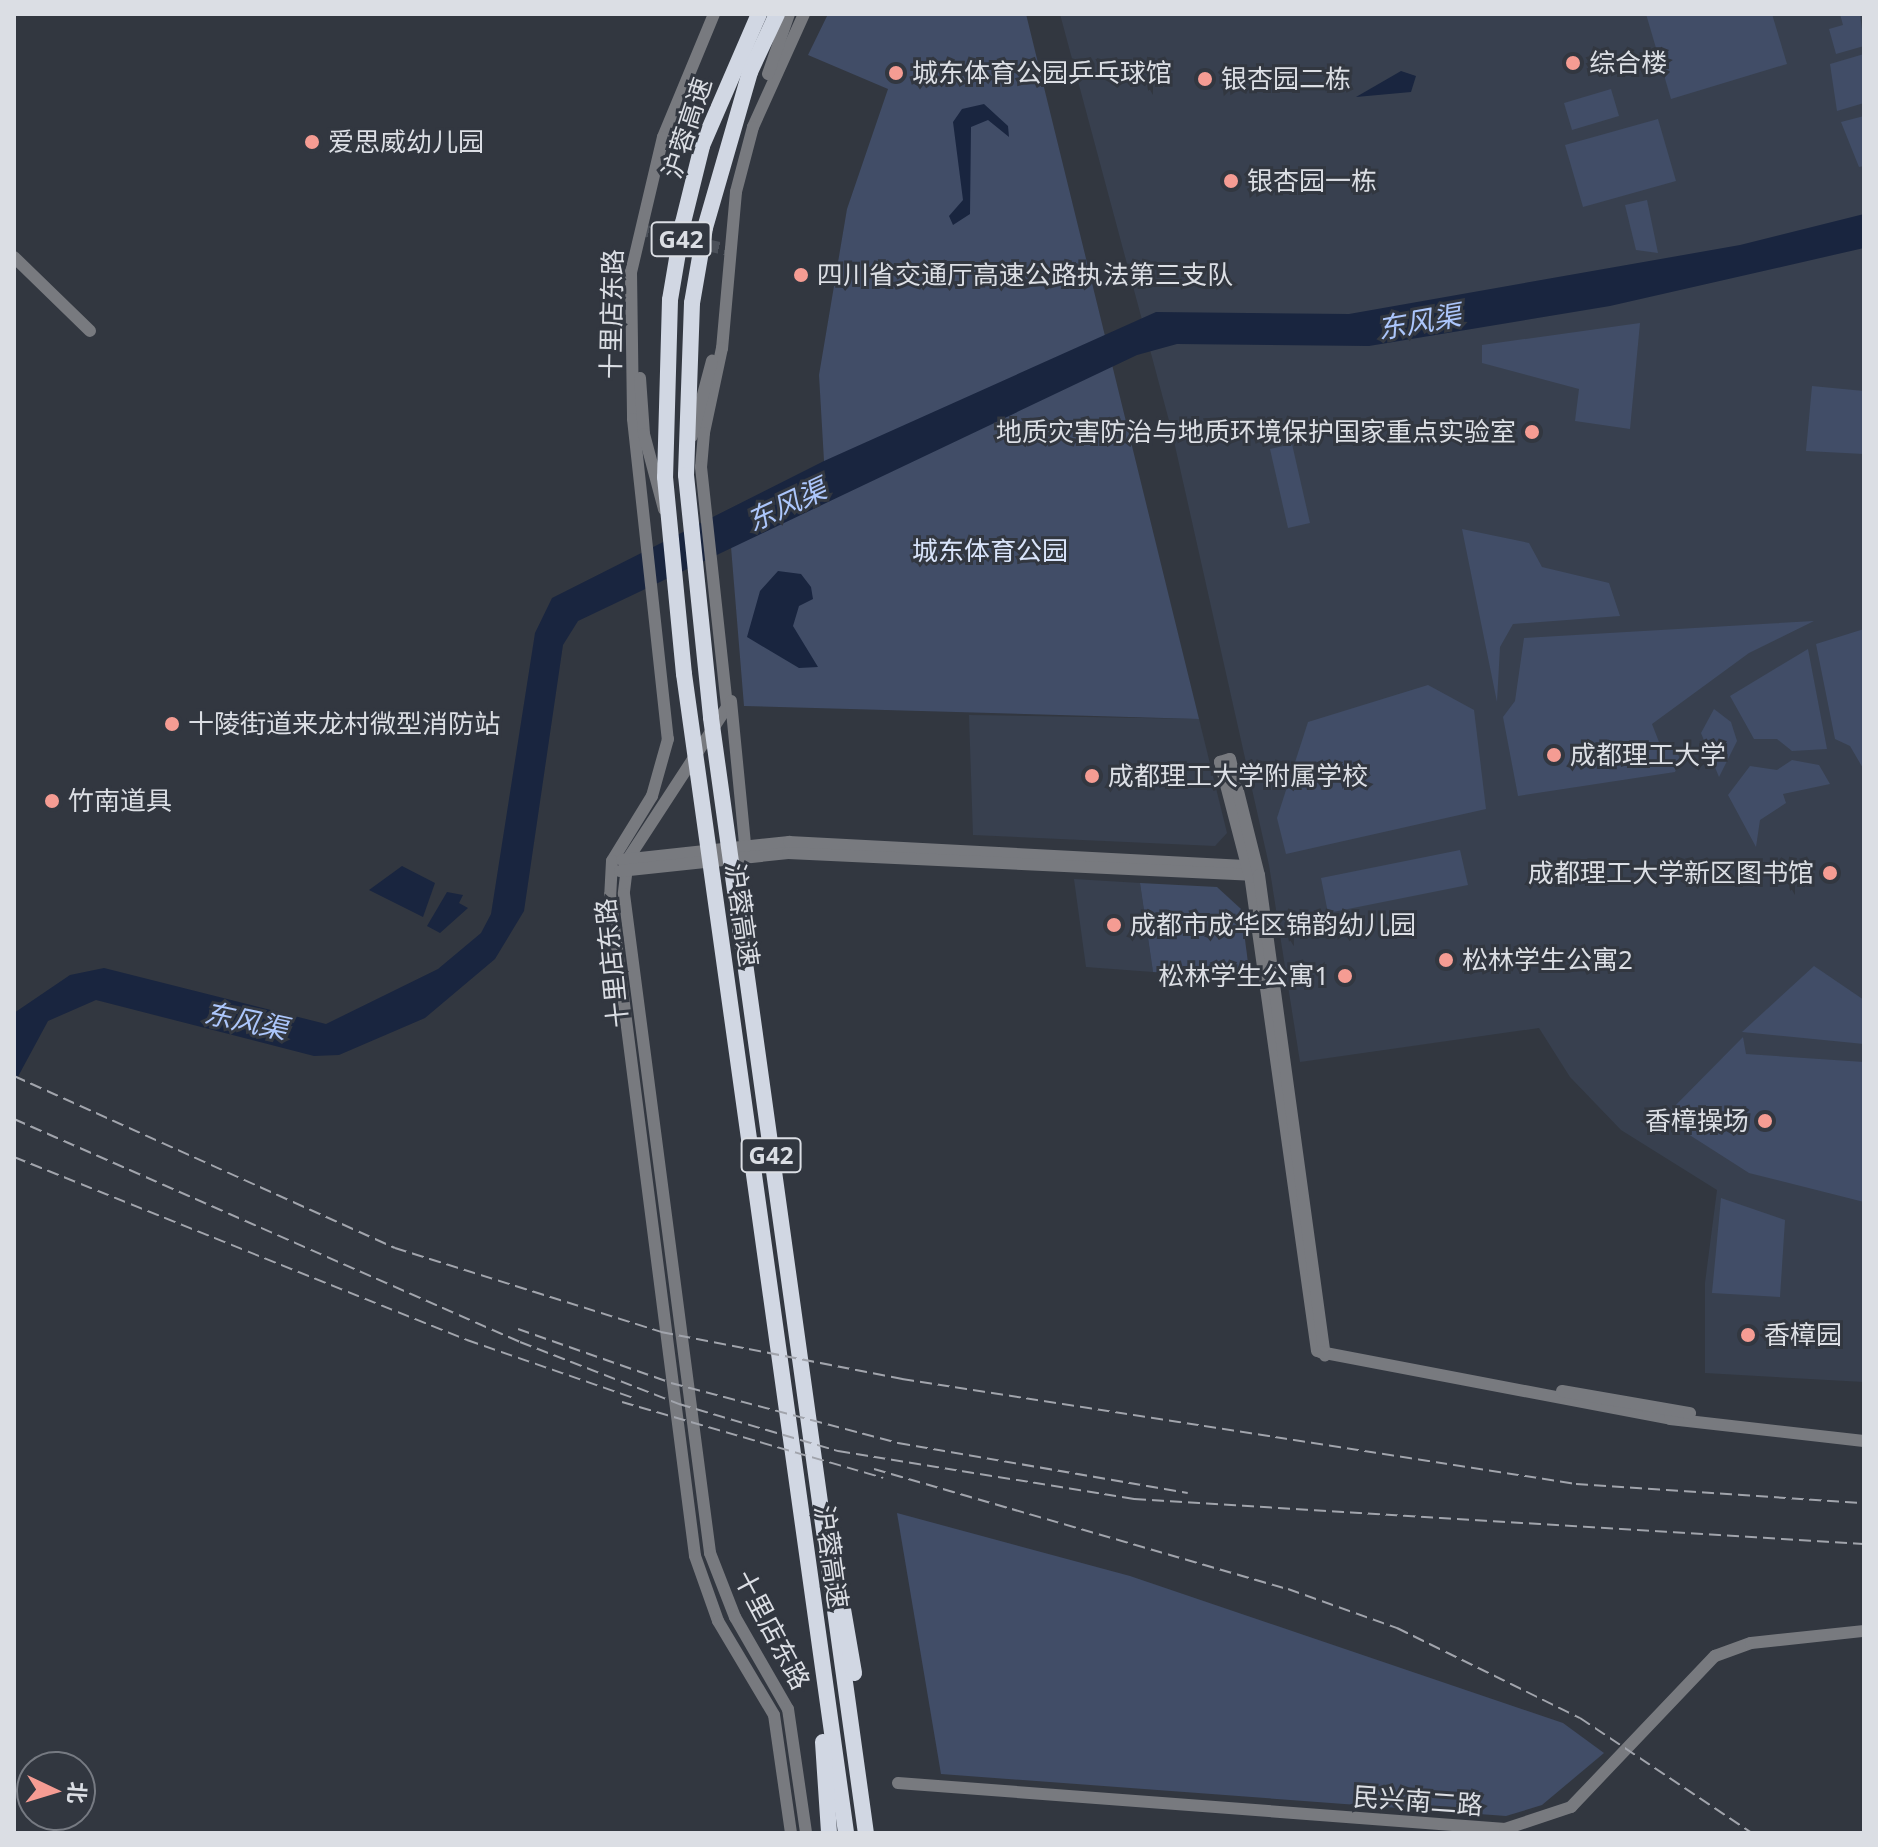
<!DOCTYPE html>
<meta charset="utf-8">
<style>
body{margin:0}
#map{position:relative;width:1878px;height:1847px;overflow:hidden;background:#323740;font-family:"Noto Sans","Noto Sans SC",sans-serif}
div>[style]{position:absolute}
.built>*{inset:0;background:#38404f}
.green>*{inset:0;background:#414d67}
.water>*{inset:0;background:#19253f}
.minor-tunnel>*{height:12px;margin-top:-6px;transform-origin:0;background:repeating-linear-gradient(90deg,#4b5059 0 12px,transparent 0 18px)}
.minor>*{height:12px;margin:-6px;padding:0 6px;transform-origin:6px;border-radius:6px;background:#787a7f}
.highway>*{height:16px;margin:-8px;padding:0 8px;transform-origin:8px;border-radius:8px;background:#d1d7e3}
.rail>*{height:2px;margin-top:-1px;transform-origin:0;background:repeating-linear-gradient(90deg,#a1a4ac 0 12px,transparent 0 18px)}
.dots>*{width:22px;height:22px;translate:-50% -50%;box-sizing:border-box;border:4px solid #323740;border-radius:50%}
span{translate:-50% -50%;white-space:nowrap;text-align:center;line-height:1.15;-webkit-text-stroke:6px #323740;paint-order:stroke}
.shield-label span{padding:2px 6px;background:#323740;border:2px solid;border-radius:6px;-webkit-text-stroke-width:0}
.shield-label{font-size:24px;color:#dbdee4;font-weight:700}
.poi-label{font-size:26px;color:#dbdee4}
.left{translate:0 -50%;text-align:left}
.right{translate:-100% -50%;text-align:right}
.street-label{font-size:26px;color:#dbdee4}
.park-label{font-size:26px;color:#d9e4fa}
.water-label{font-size:28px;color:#acc6fb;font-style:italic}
.frame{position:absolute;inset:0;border:16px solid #dbdee4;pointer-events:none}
.north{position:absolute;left:16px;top:1751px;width:80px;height:80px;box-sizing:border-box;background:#323740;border:2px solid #767a82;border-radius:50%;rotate:94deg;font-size:22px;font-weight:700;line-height:32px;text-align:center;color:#dbdee4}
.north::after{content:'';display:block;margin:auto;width:28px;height:36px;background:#f59c93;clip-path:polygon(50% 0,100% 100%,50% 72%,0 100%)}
</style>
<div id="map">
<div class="built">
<div style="clip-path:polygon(1060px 14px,1864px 14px,1864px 1382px,1705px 1373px,1705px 1283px,1717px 1190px,1621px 1130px,1570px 1077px,1539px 1028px,1300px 1062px,1269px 865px,1171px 428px)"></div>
<div style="clip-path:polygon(969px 715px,1199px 719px,1227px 833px,1215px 846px,973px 835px)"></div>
<div style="clip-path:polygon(1074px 879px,1140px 883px,1153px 972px,1086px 967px)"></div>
</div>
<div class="green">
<div style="clip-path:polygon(828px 14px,1026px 14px,1199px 719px,744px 706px,731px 547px,836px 497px,824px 461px,819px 375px,847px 209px,888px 89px,808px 55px)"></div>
<div style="clip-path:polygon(1646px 14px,1772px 14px,1787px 64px,1671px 99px)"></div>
<div style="clip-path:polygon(1840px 14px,1860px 14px,1864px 46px,1836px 54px,1829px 29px,1843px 25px)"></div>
<div style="clip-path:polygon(1864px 54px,1864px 103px,1837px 111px,1830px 64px)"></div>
<div style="clip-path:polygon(1611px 89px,1619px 116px,1572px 130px,1564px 103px)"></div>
<div style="clip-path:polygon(1864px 116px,1864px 166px,1859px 167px,1841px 122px)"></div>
<div style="clip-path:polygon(1658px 119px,1676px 181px,1583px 207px,1565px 145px)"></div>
<div style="clip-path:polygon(1647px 200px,1658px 253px,1636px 250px,1625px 205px)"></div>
<div style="clip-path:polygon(1640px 323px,1630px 429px,1575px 421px,1579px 389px,1482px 363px,1482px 345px)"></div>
<div style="clip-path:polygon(1812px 386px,1864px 391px,1864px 454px,1806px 451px)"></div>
<div style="clip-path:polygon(1292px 444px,1310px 523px,1288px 528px,1270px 449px)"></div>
<div style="clip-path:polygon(1462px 529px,1529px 543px,1542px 567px,1609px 583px,1620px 616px,1513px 624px,1500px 647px,1497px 702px)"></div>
<div style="clip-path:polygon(1814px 621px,1749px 653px,1652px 724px,1659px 742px,1674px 745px,1680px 759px,1675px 772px,1518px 796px,1503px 717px,1515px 701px,1524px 638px)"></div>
<div style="clip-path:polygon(1864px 629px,1864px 770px,1850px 746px,1835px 739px,1816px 644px)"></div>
<div style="clip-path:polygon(1808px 649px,1827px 749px,1792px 751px,1777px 739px,1754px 739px,1730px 696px)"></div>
<div style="clip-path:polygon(1428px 685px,1474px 710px,1486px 809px,1286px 854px,1277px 818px,1308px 722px)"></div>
<div style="clip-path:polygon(1714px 709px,1731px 722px,1737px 741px,1719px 777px,1701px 733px)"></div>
<div style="clip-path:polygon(1792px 760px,1819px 765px,1830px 784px,1783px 794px,1786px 803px,1760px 820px,1756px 847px,1728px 795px,1750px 766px,1777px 770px)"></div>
<div style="clip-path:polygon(1460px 850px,1468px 885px,1328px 913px,1321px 878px)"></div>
<div style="clip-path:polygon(1140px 883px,1217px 887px,1241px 909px,1250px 978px,1153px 972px)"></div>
<div style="clip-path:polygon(1814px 966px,1864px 1000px,1864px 1044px,1742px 1032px)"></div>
<div style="clip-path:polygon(1743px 1037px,1746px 1054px,1864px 1062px,1864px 1202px,1749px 1173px,1663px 1118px)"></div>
<div style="clip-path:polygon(1721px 1198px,1785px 1220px,1780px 1297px,1712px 1293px)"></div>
<div style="clip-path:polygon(897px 1513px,1130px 1576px,1563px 1723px,1604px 1753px,1542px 1805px,1506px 1816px,941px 1774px)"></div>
</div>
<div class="water">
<div style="clip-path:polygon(1401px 71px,1416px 76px,1411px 92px,1356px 97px)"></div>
<div style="clip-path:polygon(984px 104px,1008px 126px,1009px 137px,988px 120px,971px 127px,970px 214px,953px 225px,949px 216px,963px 200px,953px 122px,962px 109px)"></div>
<div style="clip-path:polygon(1864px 214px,1864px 248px,1610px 306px,1369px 346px,1177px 344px,1137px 355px,578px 621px,563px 645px,524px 911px,495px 959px,425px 1018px,339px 1055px,314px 1056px,96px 1000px,48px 1021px,14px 1084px,14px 1013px,70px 975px,104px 968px,326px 1024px,438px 969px,481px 933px,491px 914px,535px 633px,552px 598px,824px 461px,1156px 312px,1349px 314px,1740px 245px)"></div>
<div style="clip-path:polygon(778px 571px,801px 574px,811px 587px,813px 599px,799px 606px,793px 626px,818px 667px,799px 668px,747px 637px,760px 591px)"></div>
<div style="clip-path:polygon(402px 866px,435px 883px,423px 917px,369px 890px)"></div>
<div style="clip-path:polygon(447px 892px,463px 895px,459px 903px,468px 908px,440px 933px,427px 926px)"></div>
</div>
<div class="minor-tunnel">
<div style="left:637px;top:229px;width:94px;rotate:12.9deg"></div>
</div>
<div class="minor">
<div style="left:714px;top:14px;width:133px;rotate:112.5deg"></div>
<div style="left:663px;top:137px;width:139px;rotate:103.3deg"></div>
<div style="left:631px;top:272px;width:147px;rotate:89.2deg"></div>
<div style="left:633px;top:419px;width:322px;rotate:83.8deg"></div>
<div style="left:668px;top:739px;width:59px;rotate:105.7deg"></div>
<div style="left:652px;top:796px;width:76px;rotate:121.6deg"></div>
<div style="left:612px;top:861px;width:34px;rotate:93deg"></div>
<div style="left:610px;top:895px;width:666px;rotate:82.67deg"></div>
<div style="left:695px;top:1556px;width:69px;rotate:70.5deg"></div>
<div style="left:718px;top:1621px;width:109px;rotate:59.2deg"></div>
<div style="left:774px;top:1715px;width:119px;rotate:81.8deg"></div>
<div style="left:804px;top:14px;width:124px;rotate:114.3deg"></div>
<div style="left:753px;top:127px;width:67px;rotate:104.7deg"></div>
<div style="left:736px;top:192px;width:157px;rotate:95.1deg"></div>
<div style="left:722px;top:348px;width:87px;rotate:102deg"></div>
<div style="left:704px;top:433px;width:34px;rotate:95deg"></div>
<div style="left:701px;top:467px;width:241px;rotate:83.8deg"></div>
<div style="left:727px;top:707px;width:181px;rotate:123.1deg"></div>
<div style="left:628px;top:859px;width:35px;rotate:97deg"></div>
<div style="left:624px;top:894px;width:665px;rotate:82.56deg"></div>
<div style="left:710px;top:1553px;width:69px;rotate:68.7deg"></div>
<div style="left:735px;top:1617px;width:106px;rotate:60.1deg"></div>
<div style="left:788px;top:1709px;width:125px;rotate:81.7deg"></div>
<div style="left:768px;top:74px;width:64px;rotate:-70.7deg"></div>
<div style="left:14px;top:257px;width:106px;rotate:44.2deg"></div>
<div style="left:640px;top:378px;width:56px;rotate:85.9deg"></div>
<div style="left:644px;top:434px;width:78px;rotate:75.1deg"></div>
<div style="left:692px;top:436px;width:78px;rotate:-75.1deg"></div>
<div style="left:731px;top:701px;width:154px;rotate:84.4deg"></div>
<div style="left:622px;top:860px;width:168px;rotate:-6.2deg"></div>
<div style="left:789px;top:842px;width:466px;rotate:3deg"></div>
<div style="left:620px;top:871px;width:169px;rotate:-6.1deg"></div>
<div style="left:788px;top:853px;width:469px;rotate:2.7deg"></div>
<div style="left:1317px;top:1351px;width:479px;rotate:-98deg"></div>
<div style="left:1250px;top:877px;width:119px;rotate:-104.6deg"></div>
<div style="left:1220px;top:762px;width:10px;rotate:-17deg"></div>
<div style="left:1230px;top:759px;width:120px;rotate:76deg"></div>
<div style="left:1259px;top:875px;width:485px;rotate:82.2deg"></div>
<div style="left:1320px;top:1352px;width:356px;rotate:10.8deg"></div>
<div style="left:1670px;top:1419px;width:195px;rotate:6.5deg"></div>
<div style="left:1562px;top:1391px;width:130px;rotate:9.8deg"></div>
<div style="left:898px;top:1783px;width:609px;rotate:4.33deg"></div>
<div style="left:1505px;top:1829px;width:70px;rotate:-18.4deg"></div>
<div style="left:1571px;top:1807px;width:209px;rotate:-46.4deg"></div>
<div style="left:1715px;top:1656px;width:38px;rotate:-20deg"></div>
<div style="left:1751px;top:1643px;width:114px;rotate:-6.1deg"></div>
</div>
<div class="highway">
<div style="left:759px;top:14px;width:144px;rotate:113.4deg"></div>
<div style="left:702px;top:146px;width:79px;rotate:103.9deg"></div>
<div style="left:683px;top:223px;width:78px;rotate:99.6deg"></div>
<div style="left:670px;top:300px;width:177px;rotate:91.6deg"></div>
<div style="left:665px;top:477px;width:198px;rotate:84.5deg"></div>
<div style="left:684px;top:674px;width:1170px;rotate:82.04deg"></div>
<div style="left:777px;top:14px;width:64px;rotate:115deg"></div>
<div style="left:750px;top:72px;width:162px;rotate:106.1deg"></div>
<div style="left:705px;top:228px;width:76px;rotate:99.8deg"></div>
<div style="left:692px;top:303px;width:172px;rotate:92deg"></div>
<div style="left:686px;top:475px;width:244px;rotate:84.1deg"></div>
<div style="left:711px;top:718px;width:1126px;rotate:82.09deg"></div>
<div style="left:843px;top:1609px;width:65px;rotate:80.2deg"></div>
<div style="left:823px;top:1742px;width:91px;rotate:86.2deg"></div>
</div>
<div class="rail">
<div style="left:14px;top:1076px;width:418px;rotate:24.3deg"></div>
<div style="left:395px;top:1248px;width:279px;rotate:17.5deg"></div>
<div style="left:661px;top:1332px;width:246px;rotate:11deg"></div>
<div style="left:902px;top:1379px;width:682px;rotate:8.85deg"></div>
<div style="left:1576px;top:1484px;width:289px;rotate:3.8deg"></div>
<div style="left:14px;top:1119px;width:553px;rotate:23.78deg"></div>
<div style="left:520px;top:1342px;width:171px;rotate:21.3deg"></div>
<div style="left:679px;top:1404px;width:166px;rotate:16.5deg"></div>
<div style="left:838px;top:1451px;width:300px;rotate:9.2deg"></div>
<div style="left:1134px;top:1499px;width:731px;rotate:3.53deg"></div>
<div style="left:14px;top:1157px;width:489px;rotate:22deg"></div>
<div style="left:467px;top:1340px;width:179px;rotate:19.2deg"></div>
<div style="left:518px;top:1329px;width:162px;rotate:19.4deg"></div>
<div style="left:671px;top:1383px;width:235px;rotate:14.8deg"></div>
<div style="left:898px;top:1443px;width:294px;rotate:9.8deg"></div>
<div style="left:622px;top:1402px;width:272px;rotate:16.2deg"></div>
<div style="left:874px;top:1469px;width:431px;rotate:16.2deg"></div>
<div style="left:1288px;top:1589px;width:116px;rotate:19.7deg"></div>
<div style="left:1397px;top:1628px;width:204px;rotate:26.2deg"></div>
<div style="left:1580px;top:1718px;width:207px;rotate:33.8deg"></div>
</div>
<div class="dots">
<div style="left:1573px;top:63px;background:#f59c93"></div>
<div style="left:896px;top:73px;background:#f59c93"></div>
<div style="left:1205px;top:79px;background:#f59c93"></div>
<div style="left:312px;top:142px;background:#f59c93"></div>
<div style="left:1231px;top:181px;background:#f59c93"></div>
<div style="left:801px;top:275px;background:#f59c93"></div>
<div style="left:1532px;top:432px;background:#f59c93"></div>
<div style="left:172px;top:724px;background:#f59c93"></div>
<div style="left:1554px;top:755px;background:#f59c93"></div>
<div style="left:1092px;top:776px;background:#f59c93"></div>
<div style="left:52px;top:801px;background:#f59c93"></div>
<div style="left:1830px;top:873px;background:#f59c93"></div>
<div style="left:1114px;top:925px;background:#f59c93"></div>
<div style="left:1446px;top:960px;background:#f59c93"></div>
<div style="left:1345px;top:976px;background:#f59c93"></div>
<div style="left:1765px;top:1121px;background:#f59c93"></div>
<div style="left:1748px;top:1335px;background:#f59c93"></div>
</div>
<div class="shield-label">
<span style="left:681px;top:239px">G42</span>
<span style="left:771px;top:1155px">G42</span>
</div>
<div class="poi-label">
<span class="left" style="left:1589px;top:63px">综合楼</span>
<span class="left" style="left:912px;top:73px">城东体育公园乒乓球馆</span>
<span class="left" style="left:1221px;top:79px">银杏园二栋</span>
<span class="left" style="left:328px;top:142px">爱思威幼儿园</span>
<span class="left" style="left:1247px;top:181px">银杏园一栋</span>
<span class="left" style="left:817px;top:275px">四川省交通厅高速公路执法第三支队</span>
<span class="right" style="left:1516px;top:432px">地质灾害防治与地质环境保护国家重点实验室</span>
<span class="left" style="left:188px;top:724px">十陵街道来龙村微型消防站</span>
<span class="left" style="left:1570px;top:755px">成都理工大学</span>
<span class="left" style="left:1108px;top:776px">成都理工大学附属学校</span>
<span class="left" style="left:68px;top:801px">竹南道具</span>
<span class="right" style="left:1814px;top:873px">成都理工大学新区图书馆</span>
<span class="left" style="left:1130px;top:925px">成都市成华区锦韵幼儿园</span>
<span class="left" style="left:1462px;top:960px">松林学生公寓2</span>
<span class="right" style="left:1329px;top:976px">松林学生公寓1</span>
<span class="right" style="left:1749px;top:1121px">香樟操场</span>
<span class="left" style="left:1764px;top:1335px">香樟园</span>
</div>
<div class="street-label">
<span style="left:687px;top:128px;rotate:-72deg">沪蓉高速</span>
<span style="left:612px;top:314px;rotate:-89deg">十里店东路</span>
<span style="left:742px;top:915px;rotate:82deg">沪蓉高速</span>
<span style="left:612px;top:963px;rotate:-96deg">十里店东路</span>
<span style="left:831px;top:1557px;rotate:82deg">沪蓉高速</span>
<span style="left:772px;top:1630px;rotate:62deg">十里店东路</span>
<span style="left:1418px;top:1801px;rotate:4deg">民兴南二路</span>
</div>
<div class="park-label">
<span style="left:990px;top:551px">城东体育公园</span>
</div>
<div class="water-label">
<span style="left:1419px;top:321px;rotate:-10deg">东风渠</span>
<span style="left:786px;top:504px;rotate:-25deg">东风渠</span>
<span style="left:246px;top:1020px;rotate:12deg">东风渠</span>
</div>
<div class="frame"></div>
<div class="north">北</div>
</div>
